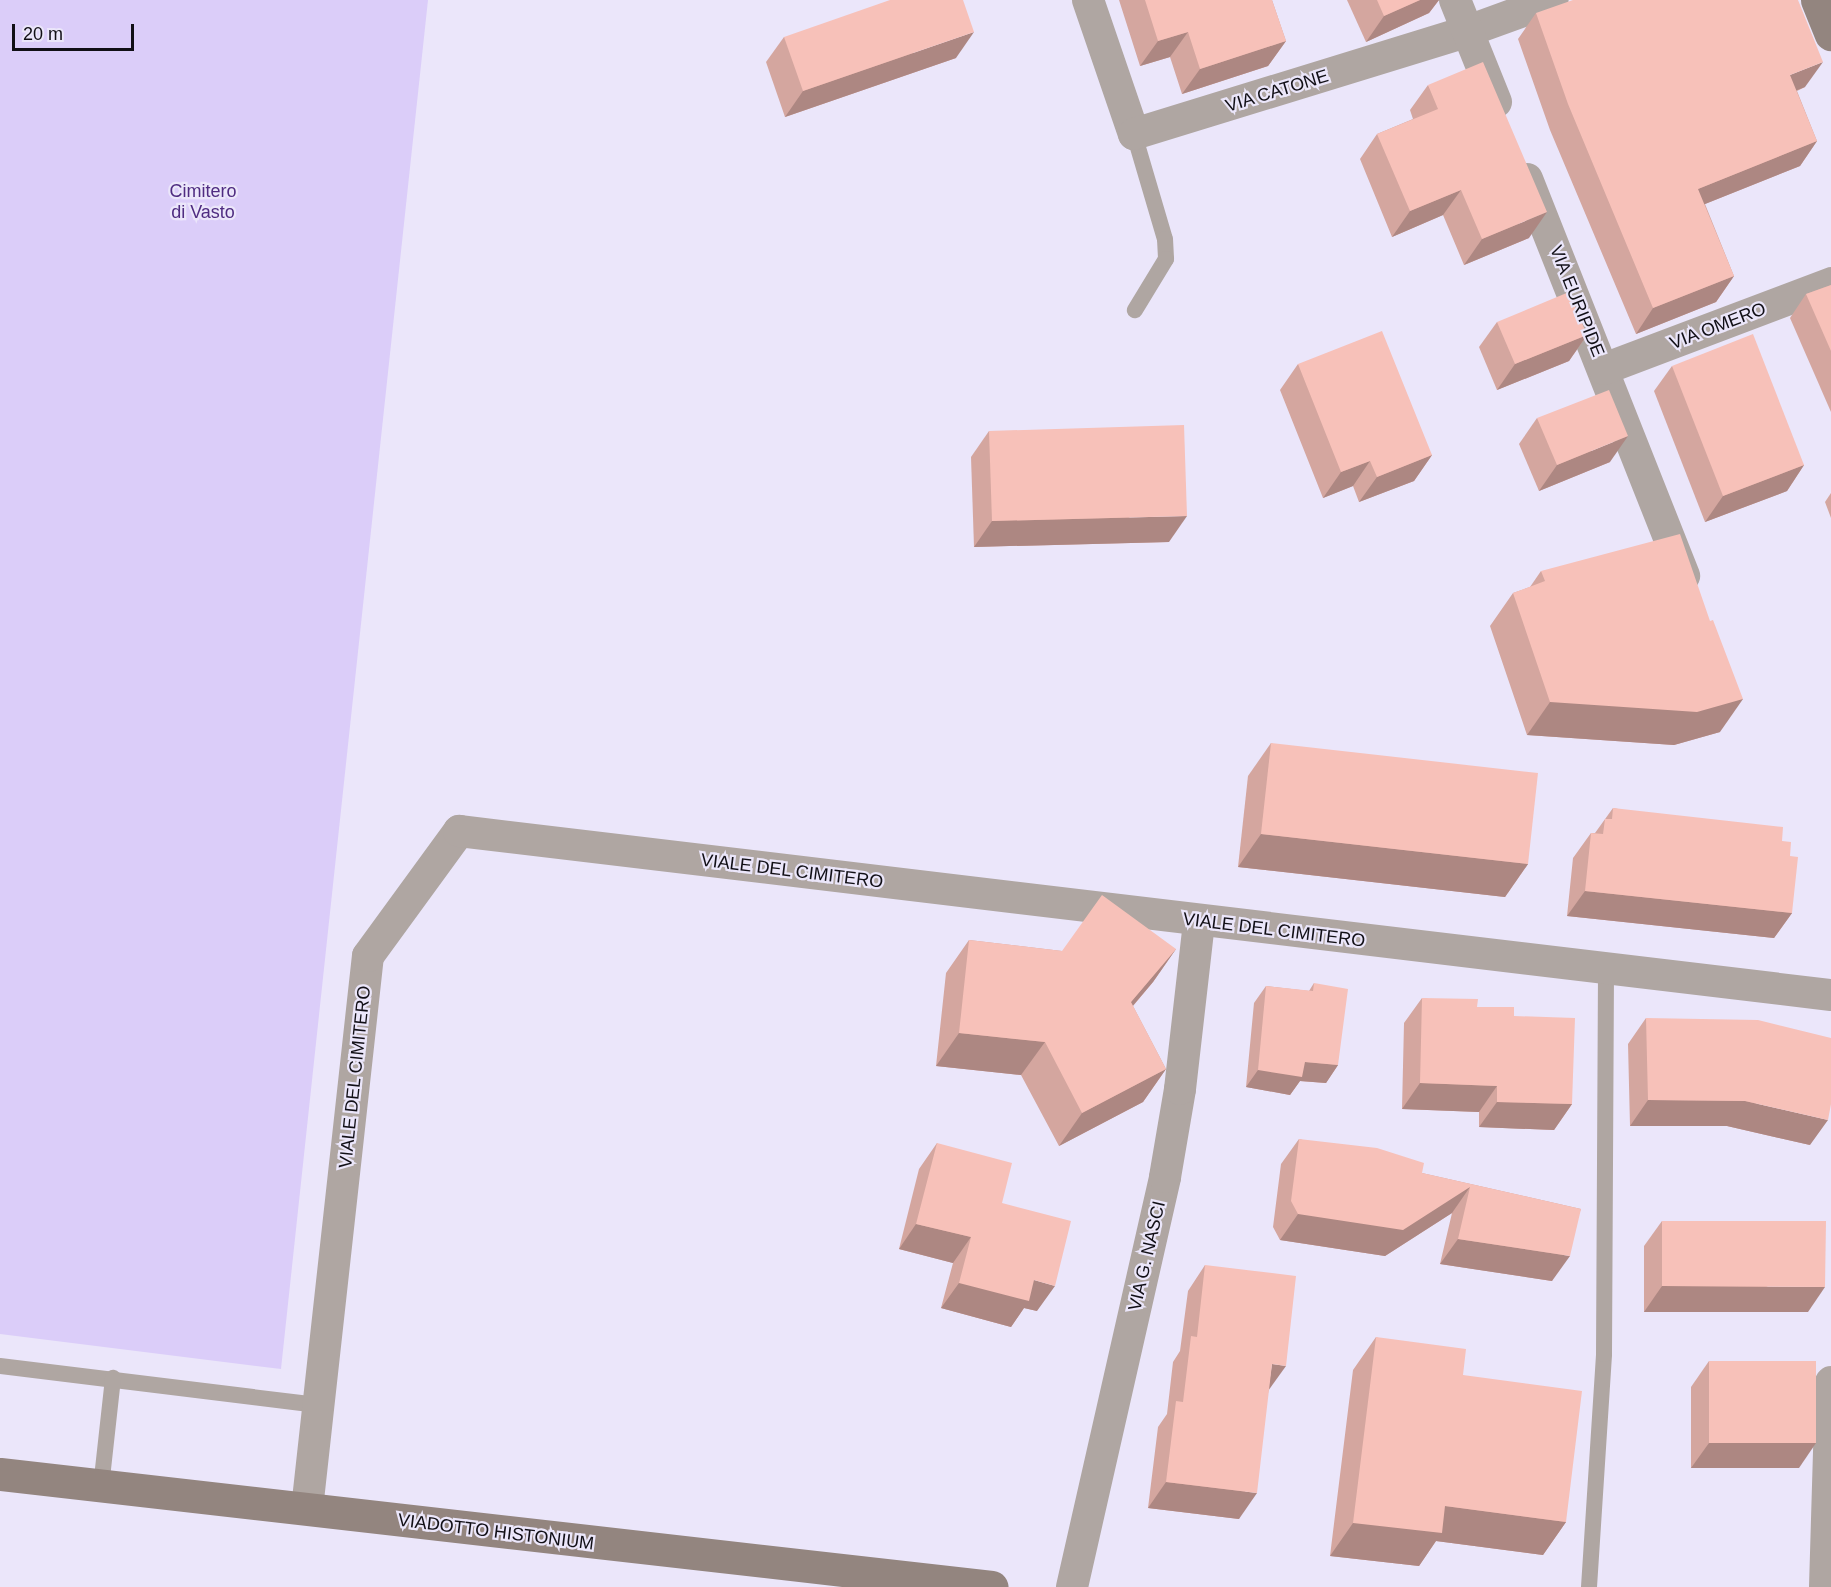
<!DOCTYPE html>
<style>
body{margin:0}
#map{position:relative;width:1831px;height:1587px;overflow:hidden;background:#ebe6fa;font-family:Helvetica,sans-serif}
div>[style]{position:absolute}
.green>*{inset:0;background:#dbcdf9}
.lane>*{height:16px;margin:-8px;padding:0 8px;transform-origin:8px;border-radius:8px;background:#afa6a2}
.street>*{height:32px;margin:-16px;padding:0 16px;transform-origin:16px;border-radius:16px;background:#afa6a2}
.secondary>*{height:33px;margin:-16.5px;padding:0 16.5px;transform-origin:16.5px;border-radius:16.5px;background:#93857f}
.wall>*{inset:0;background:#d4a69f}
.shaded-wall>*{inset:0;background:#ad8782}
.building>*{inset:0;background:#f7c1b9}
span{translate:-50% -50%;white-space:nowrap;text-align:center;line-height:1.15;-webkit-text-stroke:4.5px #ebe6fa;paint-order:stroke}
.street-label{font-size:18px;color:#110f16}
.park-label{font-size:18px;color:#4f2c81}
.scale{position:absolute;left:12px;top:24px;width:122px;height:27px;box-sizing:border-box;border:3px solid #110f16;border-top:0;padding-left:8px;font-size:18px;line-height:21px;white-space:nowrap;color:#110f16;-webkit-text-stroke:4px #ebe6fa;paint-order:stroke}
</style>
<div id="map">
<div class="green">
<div style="clip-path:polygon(0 0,428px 0,281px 1369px,0 1334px)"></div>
</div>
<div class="lane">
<div style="left:1134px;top:134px;width:109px;rotate:73.6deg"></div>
<div style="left:1165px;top:239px;width:20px;rotate:87deg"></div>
<div style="left:1166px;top:259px;width:60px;rotate:121.3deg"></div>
<div style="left:0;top:1366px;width:320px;rotate:7deg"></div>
<div style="left:101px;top:1487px;width:110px;rotate:-83.7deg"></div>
<div style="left:1589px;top:1587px;width:233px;rotate:-86.3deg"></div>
<div style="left:1604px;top:1354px;width:385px;rotate:-89.7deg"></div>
</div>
<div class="street">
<div style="left:1088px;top:0;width:142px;rotate:71.1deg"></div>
<div style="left:1134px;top:134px;width:350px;rotate:-17.1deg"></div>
<div style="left:1468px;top:31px;width:90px;rotate:-20deg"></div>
<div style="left:1455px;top:0;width:110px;rotate:68.1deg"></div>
<div style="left:1527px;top:179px;width:427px;rotate:68.4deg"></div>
<div style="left:1604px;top:369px;width:243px;rotate:-20.7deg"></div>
<div style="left:307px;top:1509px;width:556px;rotate:-83.71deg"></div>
<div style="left:368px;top:956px;width:155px;rotate:-53.9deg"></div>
<div style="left:459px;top:831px;width:1382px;rotate:6.82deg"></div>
<div style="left:1072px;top:1587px;width:420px;rotate:-77.2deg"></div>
<div style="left:1165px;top:1177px;width:89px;rotate:-80.3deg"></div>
<div style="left:1180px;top:1089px;width:169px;rotate:-83.5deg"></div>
<div style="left:1825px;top:1587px;width:205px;rotate:-88.3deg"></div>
</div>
<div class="secondary">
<div style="left:1817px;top:0;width:37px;rotate:68deg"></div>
<div style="left:0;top:1474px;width:998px;rotate:6.5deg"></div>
</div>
<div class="wall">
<div style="clip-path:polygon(1119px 0,1272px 0,1286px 41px,1268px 66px,1182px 94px,1170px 57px,1140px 66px)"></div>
<div style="clip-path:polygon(1347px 0,1439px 0,1429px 13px,1366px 42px)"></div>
<div style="clip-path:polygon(1536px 13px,1805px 87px,1797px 91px,1817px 141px,1800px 166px,1705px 204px,1734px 276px,1716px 302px,1636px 334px,1550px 130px,1518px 39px)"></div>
<div style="clip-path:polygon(784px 37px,956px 58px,785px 117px,766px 62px)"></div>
<div style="clip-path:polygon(1428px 85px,1529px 238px,1464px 265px,1443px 215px,1392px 237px,1360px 159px,1377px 134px,1413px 119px,1410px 110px)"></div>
<div style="clip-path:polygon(1831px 285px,1831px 412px,1790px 318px,1806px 294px)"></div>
<div style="clip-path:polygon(1497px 322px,1587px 335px,1569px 361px,1497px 390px,1479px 347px)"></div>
<div style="clip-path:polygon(1298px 364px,1432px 455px,1414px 481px,1359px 502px,1353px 486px,1323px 498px,1280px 390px)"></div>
<div style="clip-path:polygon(1672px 366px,1804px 465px,1787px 491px,1705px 522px,1654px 391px)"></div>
<div style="clip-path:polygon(1537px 418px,1610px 462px,1539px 491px,1519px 444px)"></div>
<div style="clip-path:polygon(989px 431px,1169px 542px,974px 547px,971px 457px)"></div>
<div style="clip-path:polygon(1831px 493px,1831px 518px,1825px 502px)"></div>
<div style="clip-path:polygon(1541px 571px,1720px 732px,1674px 745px,1527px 735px,1490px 626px,1513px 593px,1530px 587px)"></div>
<div style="clip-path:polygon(1271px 743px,1528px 864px,1505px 897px,1238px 867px,1248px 776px)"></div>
<div style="clip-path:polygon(1613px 808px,1782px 841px,1790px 856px,1792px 913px,1774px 938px,1567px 916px,1573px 858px,1591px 833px,1595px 833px)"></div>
<div style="clip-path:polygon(969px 940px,1062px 951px,1176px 949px,1153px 982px,1133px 1006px,1166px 1069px,1143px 1102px,1059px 1146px,1021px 1075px,936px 1066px,946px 973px)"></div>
<div style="clip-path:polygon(1314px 983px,1338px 1065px,1326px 1083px,1300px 1081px,1290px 1095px,1246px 1087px,1254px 1003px,1266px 986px,1309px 991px)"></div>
<div style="clip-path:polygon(1422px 998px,1477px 1007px,1514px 1016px,1572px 1104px,1554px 1130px,1479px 1127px,1479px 1112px,1402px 1109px,1404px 1023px)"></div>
<div style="clip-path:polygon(1646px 1018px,1810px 1145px,1727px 1126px,1630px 1126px,1628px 1044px)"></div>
<div style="clip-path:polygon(1299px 1139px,1422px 1173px,1581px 1209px,1552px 1281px,1440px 1264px,1452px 1213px,1385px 1256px,1280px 1240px,1273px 1227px,1281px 1164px)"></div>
<div style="clip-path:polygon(937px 1143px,1002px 1203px,1037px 1311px,1024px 1308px,1011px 1327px,941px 1308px,953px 1263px,899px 1249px,919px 1169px)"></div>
<div style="clip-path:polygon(1662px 1221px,1808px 1312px,1644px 1312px,1644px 1246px)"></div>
<div style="clip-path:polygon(1205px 1265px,1269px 1389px,1239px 1519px,1148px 1508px,1158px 1427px,1167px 1414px,1173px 1362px,1180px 1351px,1188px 1291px)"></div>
<div style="clip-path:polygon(1376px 1337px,1463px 1375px,1566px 1522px,1543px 1555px,1436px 1541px,1419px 1566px,1330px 1556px,1353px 1370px)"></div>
<div style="clip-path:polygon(1709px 1361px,1799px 1468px,1691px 1468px,1691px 1387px)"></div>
</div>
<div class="shaded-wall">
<div style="clip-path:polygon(1420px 0,1439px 0,1429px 13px,1366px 42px,1384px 16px)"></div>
<div style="clip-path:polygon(974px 32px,956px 58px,785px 117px,803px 91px)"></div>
<div style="clip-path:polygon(1188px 32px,1170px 57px,1140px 66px,1158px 41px)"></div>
<div style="clip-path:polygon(1286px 41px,1268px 66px,1182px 94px,1200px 69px)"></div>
<div style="clip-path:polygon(1823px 62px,1805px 87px,1772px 100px,1790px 75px)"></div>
<div style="clip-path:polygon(1817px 141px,1800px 166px,1680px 214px,1698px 189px)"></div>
<div style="clip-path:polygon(1461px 190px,1443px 215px,1392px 237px,1410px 211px)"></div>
<div style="clip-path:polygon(1547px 212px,1529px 238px,1464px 265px,1482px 239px)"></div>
<div style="clip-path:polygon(1734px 276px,1716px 302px,1636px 334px,1653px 308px)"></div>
<div style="clip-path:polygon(1587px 335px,1569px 361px,1497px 390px,1515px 364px)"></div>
<div style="clip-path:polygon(1628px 436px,1610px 462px,1539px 491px,1557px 465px)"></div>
<div style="clip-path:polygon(1432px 455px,1414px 481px,1359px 502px,1377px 477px)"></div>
<div style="clip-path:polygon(1370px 461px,1353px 486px,1323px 498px,1341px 472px)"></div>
<div style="clip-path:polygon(1804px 465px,1787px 491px,1705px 522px,1723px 496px)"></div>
<div style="clip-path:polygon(1187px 516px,1169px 542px,974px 547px,992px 521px)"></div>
<div style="clip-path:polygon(1743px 699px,1720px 732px,1674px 745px,1527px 735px,1550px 702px)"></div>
<div style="clip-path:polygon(1261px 834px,1528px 864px,1505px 897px,1238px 867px)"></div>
<div style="clip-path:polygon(1585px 891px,1792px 913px,1774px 938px,1567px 916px)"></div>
<div style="clip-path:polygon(1176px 949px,1153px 982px,1108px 1035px,1131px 1002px)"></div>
<div style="clip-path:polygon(959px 1033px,1045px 1042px,1021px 1075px,936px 1066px)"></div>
<div style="clip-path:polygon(1305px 1062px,1338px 1065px,1326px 1083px,1300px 1081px,1290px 1095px,1246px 1087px,1258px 1070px)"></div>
<div style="clip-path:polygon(1166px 1069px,1143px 1102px,1059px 1146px,1082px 1113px)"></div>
<div style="clip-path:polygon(1420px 1083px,1497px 1086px,1479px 1112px,1402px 1109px)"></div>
<div style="clip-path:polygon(1648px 1100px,1745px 1101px,1828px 1120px,1810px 1145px,1727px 1126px,1630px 1126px)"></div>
<div style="clip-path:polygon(1497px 1102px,1572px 1104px,1554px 1130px,1479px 1127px)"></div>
<div style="clip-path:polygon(1470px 1187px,1452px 1213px,1385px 1256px,1280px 1240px,1298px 1214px)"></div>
<div style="clip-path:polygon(916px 1224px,971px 1237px,953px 1263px,899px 1249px)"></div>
<div style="clip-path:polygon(1458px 1239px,1570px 1256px,1552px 1281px,1440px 1264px)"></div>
<div style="clip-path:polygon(1034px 1280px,1055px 1286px,1037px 1311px,1024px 1308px,1011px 1327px,941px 1308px,959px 1283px)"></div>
<div style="clip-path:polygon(1662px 1286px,1825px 1287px,1808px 1312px,1644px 1312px)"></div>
<div style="clip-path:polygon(1272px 1364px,1286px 1366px,1268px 1391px)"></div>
<div style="clip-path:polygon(1709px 1443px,1816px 1443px,1799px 1468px,1691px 1468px)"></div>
<div style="clip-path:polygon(1166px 1482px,1257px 1493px,1239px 1519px,1148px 1508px)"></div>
<div style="clip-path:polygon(1445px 1506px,1566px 1522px,1543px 1555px,1436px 1541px,1419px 1566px,1330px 1556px,1353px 1523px)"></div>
</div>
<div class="building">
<div style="clip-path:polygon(890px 0,963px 0,974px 32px,803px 91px,784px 37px)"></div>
<div style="clip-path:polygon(1145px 0,1272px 0,1286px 41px,1200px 69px,1188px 32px,1158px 41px)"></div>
<div style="clip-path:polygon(1377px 0,1420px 0,1384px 16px)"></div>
<div style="clip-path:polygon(1573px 0,1798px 0,1823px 62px,1790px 75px,1817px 141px,1698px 189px,1734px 276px,1653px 308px,1568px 104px,1536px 13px)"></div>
<div style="clip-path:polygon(1483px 62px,1547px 212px,1482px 239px,1461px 190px,1410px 211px,1377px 134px,1438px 109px,1428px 85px)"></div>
<div style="clip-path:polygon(1831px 285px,1831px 351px,1806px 294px)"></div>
<div style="clip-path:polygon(1569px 292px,1587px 335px,1515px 364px,1497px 322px)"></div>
<div style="clip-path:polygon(1382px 331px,1432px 455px,1377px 477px,1370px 461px,1341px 472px,1298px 364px)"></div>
<div style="clip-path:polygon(1753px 334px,1804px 465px,1723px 496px,1672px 366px)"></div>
<div style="clip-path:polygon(1609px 390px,1628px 436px,1557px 465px,1537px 418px)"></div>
<div style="clip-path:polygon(1184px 425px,1187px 516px,992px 521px,989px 431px)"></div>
<div style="clip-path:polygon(1680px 534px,1710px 621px,1713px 620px,1743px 699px,1697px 712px,1550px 702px,1513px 593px,1545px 581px,1541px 571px)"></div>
<div style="clip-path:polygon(1271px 743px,1538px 773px,1528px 864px,1261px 834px)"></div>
<div style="clip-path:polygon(1613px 808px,1783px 827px,1782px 841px,1791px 842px,1790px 856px,1798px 857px,1792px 913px,1585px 891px,1591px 833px,1603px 834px,1605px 819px,1612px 819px)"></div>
<div style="clip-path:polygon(1102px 895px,1176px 949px,1131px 1002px,1166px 1069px,1082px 1113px,1045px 1042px,959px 1033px,969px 940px,1062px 951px)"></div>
<div style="clip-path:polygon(1314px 983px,1348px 989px,1338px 1065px,1305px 1062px,1302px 1077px,1258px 1070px,1266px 986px,1313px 991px)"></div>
<div style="clip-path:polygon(1422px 998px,1478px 999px,1477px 1007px,1514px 1007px,1514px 1016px,1575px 1018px,1572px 1104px,1497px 1102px,1497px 1086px,1420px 1083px)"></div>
<div style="clip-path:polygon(1646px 1018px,1758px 1020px,1831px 1038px,1831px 1104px,1828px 1120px,1745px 1101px,1648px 1100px)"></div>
<div style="clip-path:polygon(1299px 1139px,1377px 1148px,1424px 1163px,1422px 1173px,1581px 1209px,1570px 1256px,1458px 1239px,1470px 1187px,1403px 1230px,1298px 1214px,1291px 1201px)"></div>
<div style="clip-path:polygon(937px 1143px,1012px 1163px,1002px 1203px,1071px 1221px,1055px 1286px,1034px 1280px,1029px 1301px,959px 1283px,971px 1237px,916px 1224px)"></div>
<div style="clip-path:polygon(1662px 1221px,1826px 1221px,1825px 1287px,1662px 1286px)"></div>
<div style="clip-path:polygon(1205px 1265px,1296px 1276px,1286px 1366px,1272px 1364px,1257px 1493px,1166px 1482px,1176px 1401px,1183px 1402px,1191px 1336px,1197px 1337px)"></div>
<div style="clip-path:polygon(1376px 1337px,1466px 1349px,1463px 1375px,1582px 1391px,1566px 1522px,1445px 1506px,1442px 1533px,1353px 1523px)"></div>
<div style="clip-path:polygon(1709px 1361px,1816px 1361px,1816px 1443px,1709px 1443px)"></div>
</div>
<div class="street-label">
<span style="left:1277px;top:91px;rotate:-17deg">VIA CATONE</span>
<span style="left:1577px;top:301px;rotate:68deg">VIA EURIPIDE</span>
<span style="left:1718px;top:326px;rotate:-21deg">VIA OMERO</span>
<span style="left:792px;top:871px;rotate:7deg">VIALE DEL CIMITERO</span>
<span style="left:1274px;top:930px;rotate:7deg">VIALE DEL CIMITERO</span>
<span style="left:355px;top:1077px;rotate:-84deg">VIALE DEL CIMITERO</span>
<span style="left:1147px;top:1256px;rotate:-77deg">VIA G. NASCI</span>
<span style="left:496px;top:1532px;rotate:7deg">VIADOTTO HISTONIUM</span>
</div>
<div class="park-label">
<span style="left:203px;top:202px">Cimitero<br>di Vasto</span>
</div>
<div class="scale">20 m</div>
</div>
